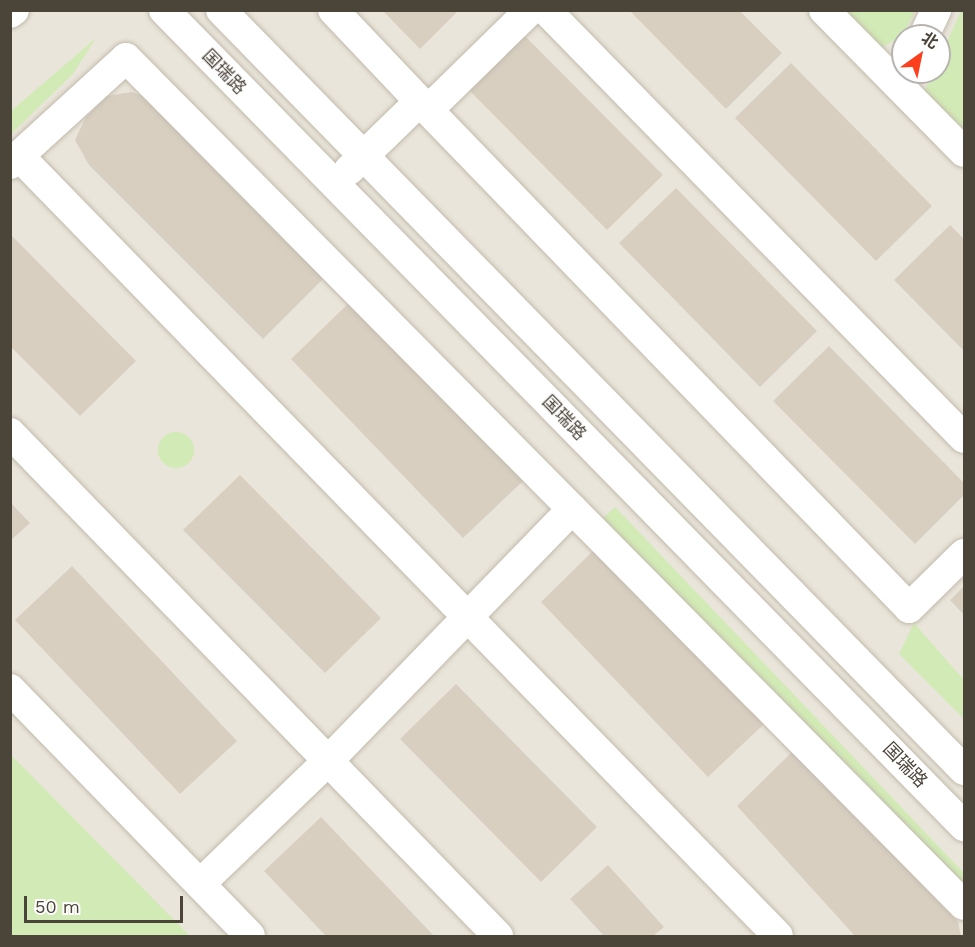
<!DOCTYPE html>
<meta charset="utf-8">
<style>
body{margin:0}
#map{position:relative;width:975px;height:947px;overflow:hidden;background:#f6f3ec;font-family:"Work Sans","Noto Sans SC",sans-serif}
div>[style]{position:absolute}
.residential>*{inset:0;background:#eae5da}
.green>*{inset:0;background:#d2eab5}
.round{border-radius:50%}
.building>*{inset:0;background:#d8cfc1}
.roads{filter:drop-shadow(0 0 2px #c2bbae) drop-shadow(0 0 2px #c2bbae)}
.minor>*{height:30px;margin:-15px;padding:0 15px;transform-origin:15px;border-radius:15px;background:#fff}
span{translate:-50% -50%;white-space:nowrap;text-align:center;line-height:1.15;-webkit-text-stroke:6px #fff;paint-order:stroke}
.street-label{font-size:18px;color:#4b4439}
.frame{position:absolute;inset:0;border:12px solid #4b4439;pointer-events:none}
.north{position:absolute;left:891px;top:24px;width:60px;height:60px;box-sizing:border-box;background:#fff;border:2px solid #b7b4b0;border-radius:50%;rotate:33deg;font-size:16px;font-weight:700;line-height:24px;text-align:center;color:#4b4439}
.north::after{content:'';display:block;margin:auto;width:21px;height:27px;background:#fc3f1d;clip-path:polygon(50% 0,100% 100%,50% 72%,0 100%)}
.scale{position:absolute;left:24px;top:896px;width:159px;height:27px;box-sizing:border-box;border:3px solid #4b4439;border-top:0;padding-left:8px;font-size:18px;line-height:21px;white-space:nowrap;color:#4b4439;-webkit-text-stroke:4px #fff;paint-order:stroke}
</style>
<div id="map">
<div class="residential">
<div style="clip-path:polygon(evenodd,11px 11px,964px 11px,964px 936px,11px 936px,11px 11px,903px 36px,939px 36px,939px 72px,903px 72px,903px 36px)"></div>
</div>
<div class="green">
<div style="clip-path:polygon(843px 11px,915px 11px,902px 36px,879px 49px)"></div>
<div style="clip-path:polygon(961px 11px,964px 11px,964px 134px,924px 92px,933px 72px,939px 72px,939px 59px)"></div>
<div style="clip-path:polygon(96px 38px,73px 74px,11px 134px,11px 111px)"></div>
<div class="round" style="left:158px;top:432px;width:36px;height:36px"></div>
<div style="clip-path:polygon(615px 507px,964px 873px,964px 894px,603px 518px)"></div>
<div style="clip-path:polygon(914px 623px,964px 680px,964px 719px,899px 654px)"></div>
<div style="clip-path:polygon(10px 755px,11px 755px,190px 936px,11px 936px)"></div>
</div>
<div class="building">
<div style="clip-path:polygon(382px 10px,459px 10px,420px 49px)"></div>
<div style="clip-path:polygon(629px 10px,739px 10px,782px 53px,726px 109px)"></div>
<div style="clip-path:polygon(521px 32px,663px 175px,607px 230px,466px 87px)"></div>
<div style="clip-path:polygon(791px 63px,932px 206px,876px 261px,735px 118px)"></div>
<div style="clip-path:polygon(131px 92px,148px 98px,326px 276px,263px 339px,89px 165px,75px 140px,86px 117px,107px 96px)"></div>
<div style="clip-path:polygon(676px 188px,817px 331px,760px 387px,619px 243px)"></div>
<div style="clip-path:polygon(950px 225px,964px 239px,964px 351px,894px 280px)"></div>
<div style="clip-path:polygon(10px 234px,136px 361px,80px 416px,10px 346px)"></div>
<div style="clip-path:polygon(351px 301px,523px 481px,463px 538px,291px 359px)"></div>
<div style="clip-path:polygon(829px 346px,964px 483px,964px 495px,915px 544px,773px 401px)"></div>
<div style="clip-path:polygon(240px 475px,381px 618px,325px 673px,183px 530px)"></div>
<div style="clip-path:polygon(10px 502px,30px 523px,10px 541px)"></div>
<div style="clip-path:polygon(597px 547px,764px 724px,708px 777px,541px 602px)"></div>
<div style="clip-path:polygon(72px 566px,237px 741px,180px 794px,15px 620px)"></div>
<div style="clip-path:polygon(964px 586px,964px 615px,950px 600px)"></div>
<div style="clip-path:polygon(456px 684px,597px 827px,541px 882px,400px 739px)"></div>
<div style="clip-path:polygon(793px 751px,958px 922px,961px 936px,855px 936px,737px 806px)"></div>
<div style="clip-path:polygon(321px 817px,434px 936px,326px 936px,264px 871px)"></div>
<div style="clip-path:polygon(608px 865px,664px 927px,653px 936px,604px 936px,570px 899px)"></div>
</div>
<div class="roads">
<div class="minor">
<div style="left:164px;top:10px;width:1143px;rotate:45.57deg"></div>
<div style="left:221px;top:10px;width:1063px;rotate:45.65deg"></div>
<div style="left:333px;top:10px;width:138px;rotate:46.5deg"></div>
<div style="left:428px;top:110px;width:143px;rotate:-44.4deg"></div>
<div style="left:546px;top:10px;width:598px;rotate:45.68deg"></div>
<div style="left:824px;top:10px;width:199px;rotate:45.4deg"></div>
<div style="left:10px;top:13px;width:5px;rotate:-37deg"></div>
<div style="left:924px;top:36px;width:29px;rotate:-65deg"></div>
<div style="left:428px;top:110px;width:692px;rotate:45.99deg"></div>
<div style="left:909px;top:608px;width:77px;rotate:-44.5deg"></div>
<div style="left:19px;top:156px;width:1088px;rotate:45.78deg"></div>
<div style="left:10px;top:164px;width:157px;rotate:-42.4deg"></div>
<div style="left:126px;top:58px;width:1191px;rotate:45.31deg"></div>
<div style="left:349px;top:170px;width:99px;rotate:-44.2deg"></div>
<div style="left:10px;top:433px;width:701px;rotate:45.87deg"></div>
<div style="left:10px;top:689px;width:344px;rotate:45.8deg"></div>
<div style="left:200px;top:884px;width:178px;rotate:-43.9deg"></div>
<div style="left:328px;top:761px;width:351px;rotate:-45.9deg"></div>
</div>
</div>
<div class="street-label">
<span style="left:224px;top:72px;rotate:46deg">国瑞路</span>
<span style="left:564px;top:418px;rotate:46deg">国瑞路</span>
<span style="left:905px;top:765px;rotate:46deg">国瑞路</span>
</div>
<div class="frame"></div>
<div class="north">北</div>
<div class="scale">50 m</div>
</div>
